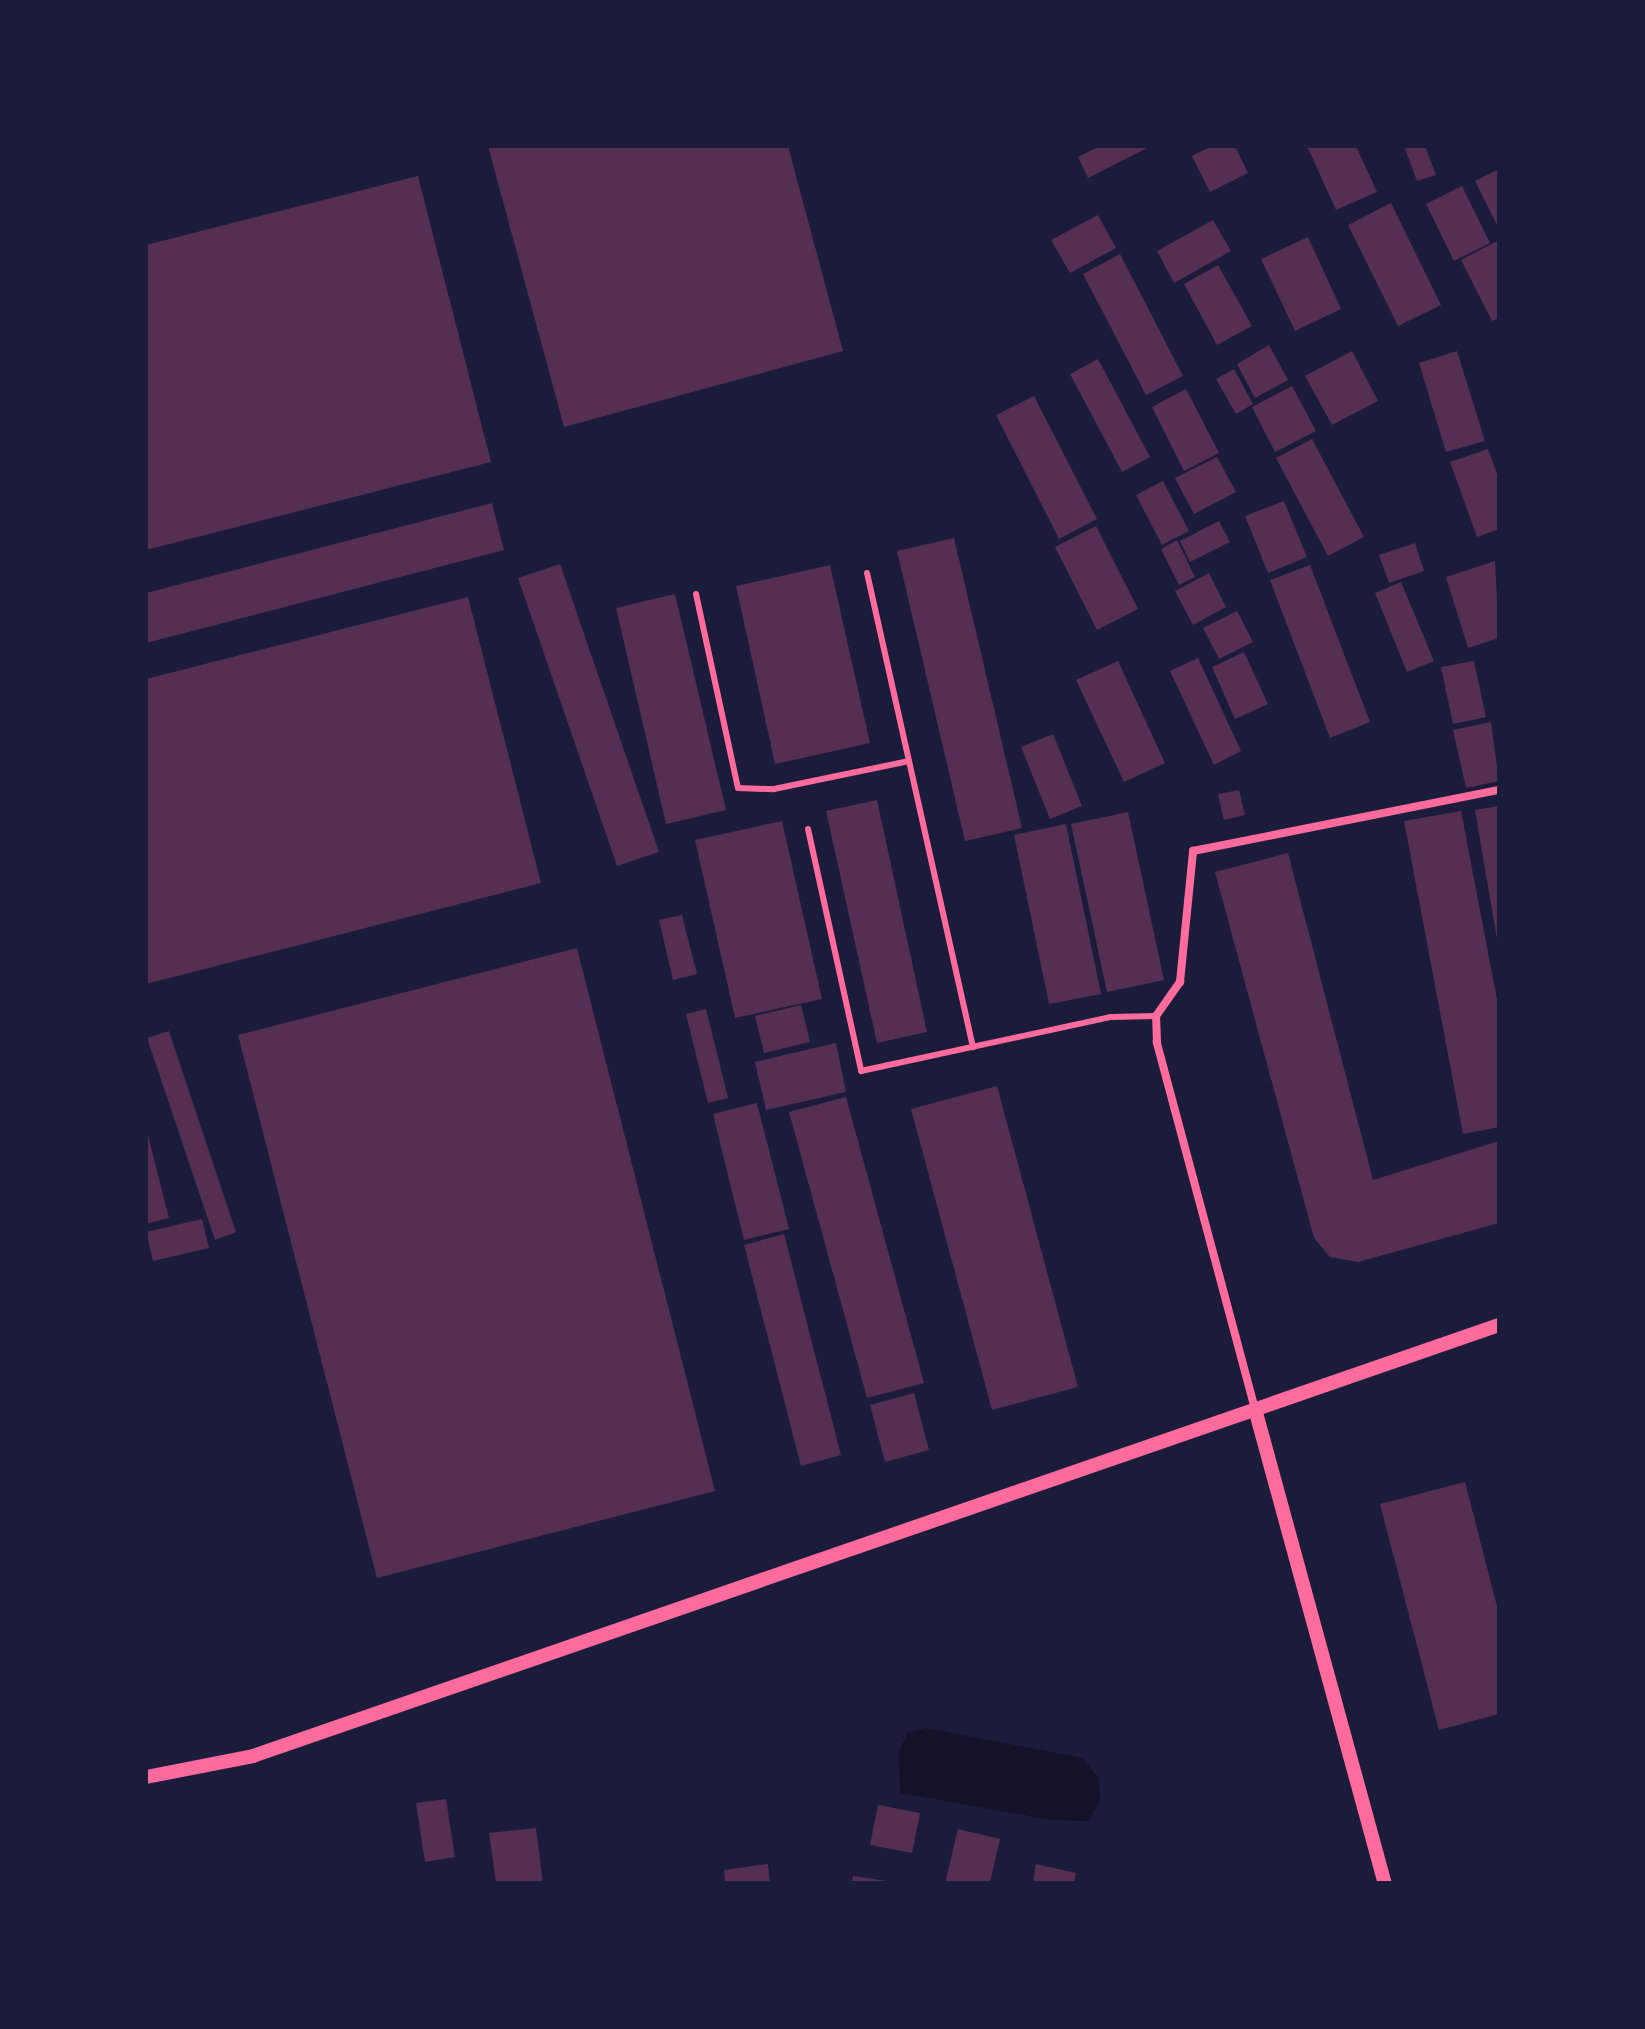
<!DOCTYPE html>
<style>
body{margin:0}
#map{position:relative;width:1645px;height:2029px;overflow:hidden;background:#1b1b3a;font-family:"Archivo Narrow",sans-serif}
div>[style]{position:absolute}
.water>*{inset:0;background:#12122b}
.building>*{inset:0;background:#542f53}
.service>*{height:6px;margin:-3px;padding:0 3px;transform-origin:3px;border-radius:3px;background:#ff6b9d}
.minor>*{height:8px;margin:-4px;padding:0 4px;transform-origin:4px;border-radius:4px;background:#ff6b9d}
.tertiary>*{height:14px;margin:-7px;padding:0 7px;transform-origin:7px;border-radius:7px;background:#ff6b9d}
span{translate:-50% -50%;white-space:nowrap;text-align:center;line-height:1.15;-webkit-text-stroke:6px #1b1b3a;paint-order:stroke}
.frame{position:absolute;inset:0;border:148px solid #1b1b3a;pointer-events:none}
</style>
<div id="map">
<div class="water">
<div style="clip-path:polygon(926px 1728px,1082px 1758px,1099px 1778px,1100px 1800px,1089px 1821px,1052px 1820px,900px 1793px,899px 1752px,908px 1732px)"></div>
</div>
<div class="building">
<div style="clip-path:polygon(488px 146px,788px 146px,843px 351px,564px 427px)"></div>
<div style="clip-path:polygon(1100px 146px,1151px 146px,1088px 178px,1078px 157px)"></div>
<div style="clip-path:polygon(1212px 146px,1235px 146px,1248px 173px,1210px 192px,1192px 156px)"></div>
<div style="clip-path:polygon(1307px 146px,1356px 146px,1377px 192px,1336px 210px)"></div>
<div style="clip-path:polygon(1404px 146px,1425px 146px,1436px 175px,1417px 181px)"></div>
<div style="clip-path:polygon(1499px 169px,1499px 229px,1475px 181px)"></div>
<div style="clip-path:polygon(418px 176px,491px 462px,146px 550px,146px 245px)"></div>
<div style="clip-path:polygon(1462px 186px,1490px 243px,1454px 261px,1426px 204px)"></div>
<div style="clip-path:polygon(1391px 203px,1441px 305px,1398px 326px,1348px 225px)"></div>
<div style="clip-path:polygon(1098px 215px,1116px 248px,1070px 273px,1051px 240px)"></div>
<div style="clip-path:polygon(1213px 220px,1231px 251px,1174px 283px,1157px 251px)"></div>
<div style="clip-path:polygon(1308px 237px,1341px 309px,1295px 331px,1261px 259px)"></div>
<div style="clip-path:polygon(1499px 240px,1499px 318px,1492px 321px,1461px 260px)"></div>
<div style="clip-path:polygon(1120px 254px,1183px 376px,1146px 395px,1083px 274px)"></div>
<div style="clip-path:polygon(1218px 265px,1252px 326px,1217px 345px,1184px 284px)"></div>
<div style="clip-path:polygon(1269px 345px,1288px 380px,1255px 398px,1237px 364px)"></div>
<div style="clip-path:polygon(1352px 351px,1378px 401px,1332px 425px,1305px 376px)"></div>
<div style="clip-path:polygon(1457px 351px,1485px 441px,1446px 452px,1419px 363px)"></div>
<div style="clip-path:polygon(1098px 359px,1150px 457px,1122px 472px,1070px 374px)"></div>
<div style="clip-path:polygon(1234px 369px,1253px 404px,1236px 414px,1216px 379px)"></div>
<div style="clip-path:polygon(1292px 386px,1316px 431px,1275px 452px,1252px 407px)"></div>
<div style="clip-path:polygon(1186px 389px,1219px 453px,1184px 471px,1152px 407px)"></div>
<div style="clip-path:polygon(1034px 396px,1097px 519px,1059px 539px,996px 415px)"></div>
<div style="clip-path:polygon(1312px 439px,1364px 537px,1328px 556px,1276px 458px)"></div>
<div style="clip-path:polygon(1488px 449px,1499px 479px,1499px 529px,1477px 537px,1450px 462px)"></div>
<div style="clip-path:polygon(1217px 457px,1236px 492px,1194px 514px,1175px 478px)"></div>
<div style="clip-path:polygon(1163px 481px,1189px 531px,1162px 545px,1136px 495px)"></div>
<div style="clip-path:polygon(1284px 501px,1307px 557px,1268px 573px,1245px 516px)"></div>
<div style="clip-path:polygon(492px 503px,504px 550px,146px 643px,146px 593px)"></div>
<div style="clip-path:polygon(1219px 521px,1230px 542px,1190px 562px,1180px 541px)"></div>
<div style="clip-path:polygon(1096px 526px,1138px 609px,1097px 630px,1055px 547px)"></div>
<div style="clip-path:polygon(954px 538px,1022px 828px,965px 841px,897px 551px)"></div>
<div style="clip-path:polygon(1177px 540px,1195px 577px,1179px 585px,1161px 549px)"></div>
<div style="clip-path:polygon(1415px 543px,1424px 571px,1389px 583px,1379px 555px)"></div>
<div style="clip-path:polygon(1495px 561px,1499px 638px,1468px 648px,1446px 577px)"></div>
<div style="clip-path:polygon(560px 564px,659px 852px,617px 866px,518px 578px)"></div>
<div style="clip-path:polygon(830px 565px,870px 743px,775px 764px,736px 586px)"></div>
<div style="clip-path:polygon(1310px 565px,1370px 722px,1330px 738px,1270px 580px)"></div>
<div style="clip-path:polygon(1209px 573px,1226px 607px,1193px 625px,1175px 591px)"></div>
<div style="clip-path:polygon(1401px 582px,1434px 661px,1407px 672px,1375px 593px)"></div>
<div style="clip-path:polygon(675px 594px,726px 810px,666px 824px,616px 608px)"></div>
<div style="clip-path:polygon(468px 597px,541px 883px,146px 984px,146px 679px)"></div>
<div style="clip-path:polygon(1237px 611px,1253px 642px,1219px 659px,1203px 628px)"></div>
<div style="clip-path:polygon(1244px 652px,1268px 704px,1235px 719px,1212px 667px)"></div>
<div style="clip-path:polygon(1198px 658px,1241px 751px,1214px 765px,1170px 671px)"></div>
<div style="clip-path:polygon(1118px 661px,1165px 763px,1124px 782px,1076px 680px)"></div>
<div style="clip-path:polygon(1474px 661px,1486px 717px,1453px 724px,1441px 667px)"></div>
<div style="clip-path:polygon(1491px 722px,1499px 781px,1466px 788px,1453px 730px)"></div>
<div style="clip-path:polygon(1053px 734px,1082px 806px,1050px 819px,1021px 747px)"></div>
<div style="clip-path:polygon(1239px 790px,1245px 815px,1224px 820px,1218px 794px)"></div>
<div style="clip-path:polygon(877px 800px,927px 1032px,877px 1043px,826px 811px)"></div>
<div style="clip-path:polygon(1499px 806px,1499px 939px,1497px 939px,1475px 810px)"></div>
<div style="clip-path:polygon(1461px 811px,1499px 1010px,1499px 1127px,1463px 1134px,1404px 821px)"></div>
<div style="clip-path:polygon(1128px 812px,1164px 980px,1107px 992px,1071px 824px)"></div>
<div style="clip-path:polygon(782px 821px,822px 999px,735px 1018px,695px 840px)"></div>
<div style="clip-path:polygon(1066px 824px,1101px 994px,1049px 1004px,1014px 835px)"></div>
<div style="clip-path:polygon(1288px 853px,1373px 1180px,1499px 1141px,1499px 1223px,1358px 1262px,1330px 1257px,1314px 1238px,1215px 872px)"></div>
<div style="clip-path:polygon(682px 915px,697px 974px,673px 980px,659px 920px)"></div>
<div style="clip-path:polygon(577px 948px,715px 1491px,377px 1578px,238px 1035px)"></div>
<div style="clip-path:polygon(801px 1005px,810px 1042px,764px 1053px,755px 1016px)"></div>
<div style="clip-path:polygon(706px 1009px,728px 1098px,708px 1103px,686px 1014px)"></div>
<div style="clip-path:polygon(169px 1031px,236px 1232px,215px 1240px,147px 1038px)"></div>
<div style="clip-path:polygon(836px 1043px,846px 1092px,766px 1110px,755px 1062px)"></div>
<div style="clip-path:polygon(997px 1086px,1078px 1387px,992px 1410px,911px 1109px)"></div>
<div style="clip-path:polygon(846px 1097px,924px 1383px,867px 1398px,789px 1112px)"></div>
<div style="clip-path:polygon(757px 1103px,789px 1229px,744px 1240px,713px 1114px)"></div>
<div style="clip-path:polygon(146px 1127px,169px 1218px,146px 1224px)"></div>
<div style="clip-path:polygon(202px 1219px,209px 1248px,153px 1261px,146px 1232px)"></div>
<div style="clip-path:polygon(784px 1234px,841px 1455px,801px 1466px,744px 1245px)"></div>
<div style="clip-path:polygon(914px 1393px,929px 1450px,885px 1462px,870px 1405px)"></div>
<div style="clip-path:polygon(1465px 1482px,1499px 1614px,1499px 1714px,1439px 1730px,1380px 1504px)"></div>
<div style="clip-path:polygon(446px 1799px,455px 1857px,425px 1862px,416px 1803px)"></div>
<div style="clip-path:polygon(878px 1805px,920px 1813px,912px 1853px,870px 1845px)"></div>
<div style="clip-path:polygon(536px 1828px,543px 1883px,496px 1883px,489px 1833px)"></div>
<div style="clip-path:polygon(958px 1829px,1000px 1839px,990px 1883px,945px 1883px)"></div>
<div style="clip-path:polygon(768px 1864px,770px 1883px,725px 1883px,724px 1870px)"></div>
<div style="clip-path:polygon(1036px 1864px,1076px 1873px,1074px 1883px,1033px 1883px)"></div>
<div style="clip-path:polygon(853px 1876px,887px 1881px,887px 1883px,852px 1883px)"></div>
</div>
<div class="service">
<div style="left:867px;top:573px;width:486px;rotate:77.4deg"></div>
<div style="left:696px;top:594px;width:198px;rotate:77.8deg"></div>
<div style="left:738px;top:788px;width:36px;rotate:2deg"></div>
<div style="left:774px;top:789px;width:138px;rotate:-11.7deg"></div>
<div style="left:808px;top:829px;width:248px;rotate:77.6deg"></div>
<div style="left:861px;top:1071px;width:255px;rotate:-12.2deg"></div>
<div style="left:1110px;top:1017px;width:46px;rotate:-1.2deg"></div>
</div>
<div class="minor">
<div style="left:1255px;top:1409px;width:380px;rotate:-105deg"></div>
<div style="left:1157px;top:1042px;width:26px;rotate:-92deg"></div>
<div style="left:1156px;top:1016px;width:42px;rotate:-54.8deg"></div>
<div style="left:1180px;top:982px;width:132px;rotate:-84.3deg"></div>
<div style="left:1193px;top:851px;width:312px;rotate:-11.3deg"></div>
</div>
<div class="tertiary">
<div style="left:1255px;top:1409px;width:492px;rotate:74.7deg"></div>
<div style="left:146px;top:1777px;width:109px;rotate:-11.1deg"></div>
<div style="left:253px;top:1756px;width:1318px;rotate:-19.08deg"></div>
</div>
<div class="frame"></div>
</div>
